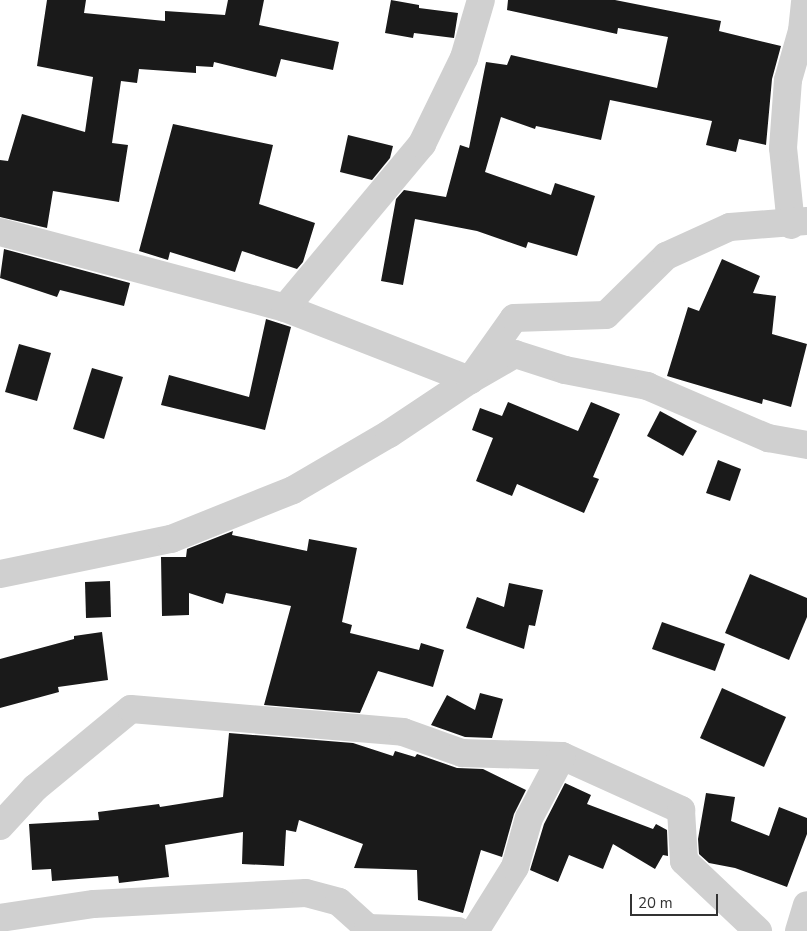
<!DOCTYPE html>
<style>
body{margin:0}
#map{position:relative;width:807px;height:931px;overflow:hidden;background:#fff;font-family:"Nunito Sans",sans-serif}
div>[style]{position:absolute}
.building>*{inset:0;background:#1a1a1a}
.minor>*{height:28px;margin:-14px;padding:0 14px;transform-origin:14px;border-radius:14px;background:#d0d0d0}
span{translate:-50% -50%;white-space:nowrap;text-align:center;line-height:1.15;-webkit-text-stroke:5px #fff;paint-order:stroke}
.scale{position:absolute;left:630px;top:894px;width:88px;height:22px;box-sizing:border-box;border:2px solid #333;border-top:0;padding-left:6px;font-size:15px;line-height:18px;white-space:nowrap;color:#333;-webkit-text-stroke:4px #fff;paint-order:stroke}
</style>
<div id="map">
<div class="building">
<div style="clip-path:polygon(47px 0,86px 0,84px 13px,165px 21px,165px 11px,225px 15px,228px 0,264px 0,259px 25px,339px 42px,333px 70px,281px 59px,276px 77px,214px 62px,213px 67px,196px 66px,196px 73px,139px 69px,137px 83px,121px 81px,112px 143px,128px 145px,119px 202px,53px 191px,47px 228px,0 217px,0 160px,8px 161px,22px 114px,85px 132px,93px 77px,37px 66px)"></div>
<div style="clip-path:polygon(391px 0,419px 5px,419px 8px,458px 13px,454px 38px,414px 33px,413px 38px,385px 33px)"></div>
<div style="clip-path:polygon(508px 0,615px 0,721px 21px,719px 31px,781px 46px,772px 79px,766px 145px,739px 139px,736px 152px,706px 145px,712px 121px,610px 100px,601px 140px,536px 126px,535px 129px,501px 117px,485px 172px,551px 195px,555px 183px,595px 196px,577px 256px,528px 242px,526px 248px,477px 231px,415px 219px,403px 285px,381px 281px,396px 199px,404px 190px,446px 197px,460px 145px,469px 148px,486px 62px,507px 65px,511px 55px,657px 88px,668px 37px,618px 28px,617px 34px,507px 10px)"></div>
<div style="clip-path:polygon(173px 124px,273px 145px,259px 204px,315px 223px,303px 262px,297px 269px,242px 251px,235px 272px,170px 252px,168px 260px,139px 251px)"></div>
<div style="clip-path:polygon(348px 135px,393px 146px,390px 158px,372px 180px,340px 172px)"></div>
<div style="clip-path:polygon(4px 249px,130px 283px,124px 306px,60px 290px,57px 297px,0 278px)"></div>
<div style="clip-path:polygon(722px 259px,760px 276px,753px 293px,776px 296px,772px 334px,807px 344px,791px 407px,763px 399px,762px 404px,667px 376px,688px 307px,699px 311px)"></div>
<div style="clip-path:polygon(266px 319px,291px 327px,265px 430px,161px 405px,169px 375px,249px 397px)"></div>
<div style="clip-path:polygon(19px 344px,51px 353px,37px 401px,5px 392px)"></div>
<div style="clip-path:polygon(92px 368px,123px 377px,104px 439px,73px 429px)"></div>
<div style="clip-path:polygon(508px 402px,578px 431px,591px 402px,620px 414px,593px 477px,599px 479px,584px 513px,517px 484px,512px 496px,476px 481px,493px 438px,472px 430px,480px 408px,502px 416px)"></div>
<div style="clip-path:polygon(660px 411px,697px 431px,683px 456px,647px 436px)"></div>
<div style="clip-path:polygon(718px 460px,741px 469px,730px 501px,706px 493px)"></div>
<div style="clip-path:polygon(233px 531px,232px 535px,307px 551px,309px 539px,357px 548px,342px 622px,352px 625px,350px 633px,419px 650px,421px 643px,444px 650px,433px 687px,378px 671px,360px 713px,264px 705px,291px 606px,226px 593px,223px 604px,189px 593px,189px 615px,162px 616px,161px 557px,186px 557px,187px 549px)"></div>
<div style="clip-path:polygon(750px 574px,807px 598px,807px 617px,789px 660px,725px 633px)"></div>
<div style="clip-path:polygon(110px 581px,111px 617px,86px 618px,85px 582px)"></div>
<div style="clip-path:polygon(509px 583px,543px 590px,535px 626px,529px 625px,524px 649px,466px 628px,477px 597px,504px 607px)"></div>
<div style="clip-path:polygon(662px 622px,725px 644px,715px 671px,652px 649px)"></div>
<div style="clip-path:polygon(102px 632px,108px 680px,58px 687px,59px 692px,0 708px,0 659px,74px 639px,74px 636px)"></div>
<div style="clip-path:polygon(722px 688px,786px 717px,764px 767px,700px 738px)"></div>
<div style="clip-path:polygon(480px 693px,503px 699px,492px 738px,465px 737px,431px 725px,447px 695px,475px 710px)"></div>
<div style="clip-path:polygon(229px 733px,353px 743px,393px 756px,395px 751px,415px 757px,417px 754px,457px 768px,483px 769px,526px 790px,514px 814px,502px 857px,481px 850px,463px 913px,418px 900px,417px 870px,354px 868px,363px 844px,299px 820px,296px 832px,286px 830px,284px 866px,242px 864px,243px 832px,165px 845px,169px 877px,119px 883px,118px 876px,52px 881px,51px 869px,32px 870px,29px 824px,99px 820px,98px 812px,159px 804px,160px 807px,223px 797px)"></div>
<div style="clip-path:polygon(565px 783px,591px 795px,587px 804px,653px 829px,656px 824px,667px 830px,668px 856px,663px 855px,655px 869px,613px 844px,603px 869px,569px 855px,558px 882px,530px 870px,544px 824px)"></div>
<div style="clip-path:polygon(706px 793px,735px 797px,731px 821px,769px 836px,779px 807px,807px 818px,807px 834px,787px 887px,735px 868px,709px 863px,699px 854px,698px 839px)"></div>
</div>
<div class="minor">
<div style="left:791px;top:225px;width:77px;rotate:-95.9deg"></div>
<div style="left:783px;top:148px;width:68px;rotate:-85.8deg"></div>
<div style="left:788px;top:80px;width:51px;rotate:-74.1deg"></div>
<div style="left:802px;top:31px;width:31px;rotate:-84deg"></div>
<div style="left:0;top:232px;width:295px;rotate:14.9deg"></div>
<div style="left:285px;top:308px;width:199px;rotate:21.3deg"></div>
<div style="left:470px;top:380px;width:52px;rotate:-30deg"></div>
<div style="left:515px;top:354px;width:52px;rotate:17.7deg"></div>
<div style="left:565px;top:370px;width:84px;rotate:11deg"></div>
<div style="left:647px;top:386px;width:132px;rotate:23.3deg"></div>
<div style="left:768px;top:438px;width:40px;rotate:10deg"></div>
<div style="left:285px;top:308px;width:214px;rotate:-50.1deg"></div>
<div style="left:422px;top:144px;width:96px;rotate:-64deg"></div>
<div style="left:464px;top:58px;width:60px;rotate:-73.7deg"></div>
<div style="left:0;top:574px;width:175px;rotate:-11.6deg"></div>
<div style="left:171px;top:539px;width:131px;rotate:-21.9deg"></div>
<div style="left:293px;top:490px;width:111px;rotate:-30.3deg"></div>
<div style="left:389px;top:434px;width:97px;rotate:-33.7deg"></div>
<div style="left:470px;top:380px;width:76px;rotate:-54.6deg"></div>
<div style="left:514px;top:318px;width:92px;rotate:-1.9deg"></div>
<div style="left:606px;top:315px;width:84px;rotate:-44.5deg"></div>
<div style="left:666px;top:256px;width:70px;rotate:-24.4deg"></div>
<div style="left:730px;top:227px;width:77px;rotate:-4.5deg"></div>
<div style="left:0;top:826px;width:52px;rotate:-47.4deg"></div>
<div style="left:35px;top:788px;width:124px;rotate:-39.5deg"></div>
<div style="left:131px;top:709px;width:273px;rotate:4.8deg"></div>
<div style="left:403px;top:732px;width:63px;rotate:19.6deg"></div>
<div style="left:462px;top:753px;width:100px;rotate:1.7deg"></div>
<div style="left:562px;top:756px;width:131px;rotate:24.4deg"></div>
<div style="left:681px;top:810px;width:51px;rotate:86.6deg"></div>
<div style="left:684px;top:861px;width:102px;rotate:43.4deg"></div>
<div style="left:0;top:918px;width:95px;rotate:-8.5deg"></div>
<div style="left:94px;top:904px;width:212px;rotate:-3deg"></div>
<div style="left:306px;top:893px;width:34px;rotate:15deg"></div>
<div style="left:339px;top:902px;width:39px;rotate:42deg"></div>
<div style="left:368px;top:928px;width:90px;rotate:1.9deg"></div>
<div style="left:475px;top:931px;width:75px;rotate:-58deg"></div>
<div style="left:515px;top:867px;width:51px;rotate:-74.1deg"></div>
<div style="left:529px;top:818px;width:70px;rotate:-62deg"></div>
<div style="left:799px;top:931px;width:27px;rotate:-73deg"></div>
</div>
<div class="scale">20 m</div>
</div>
